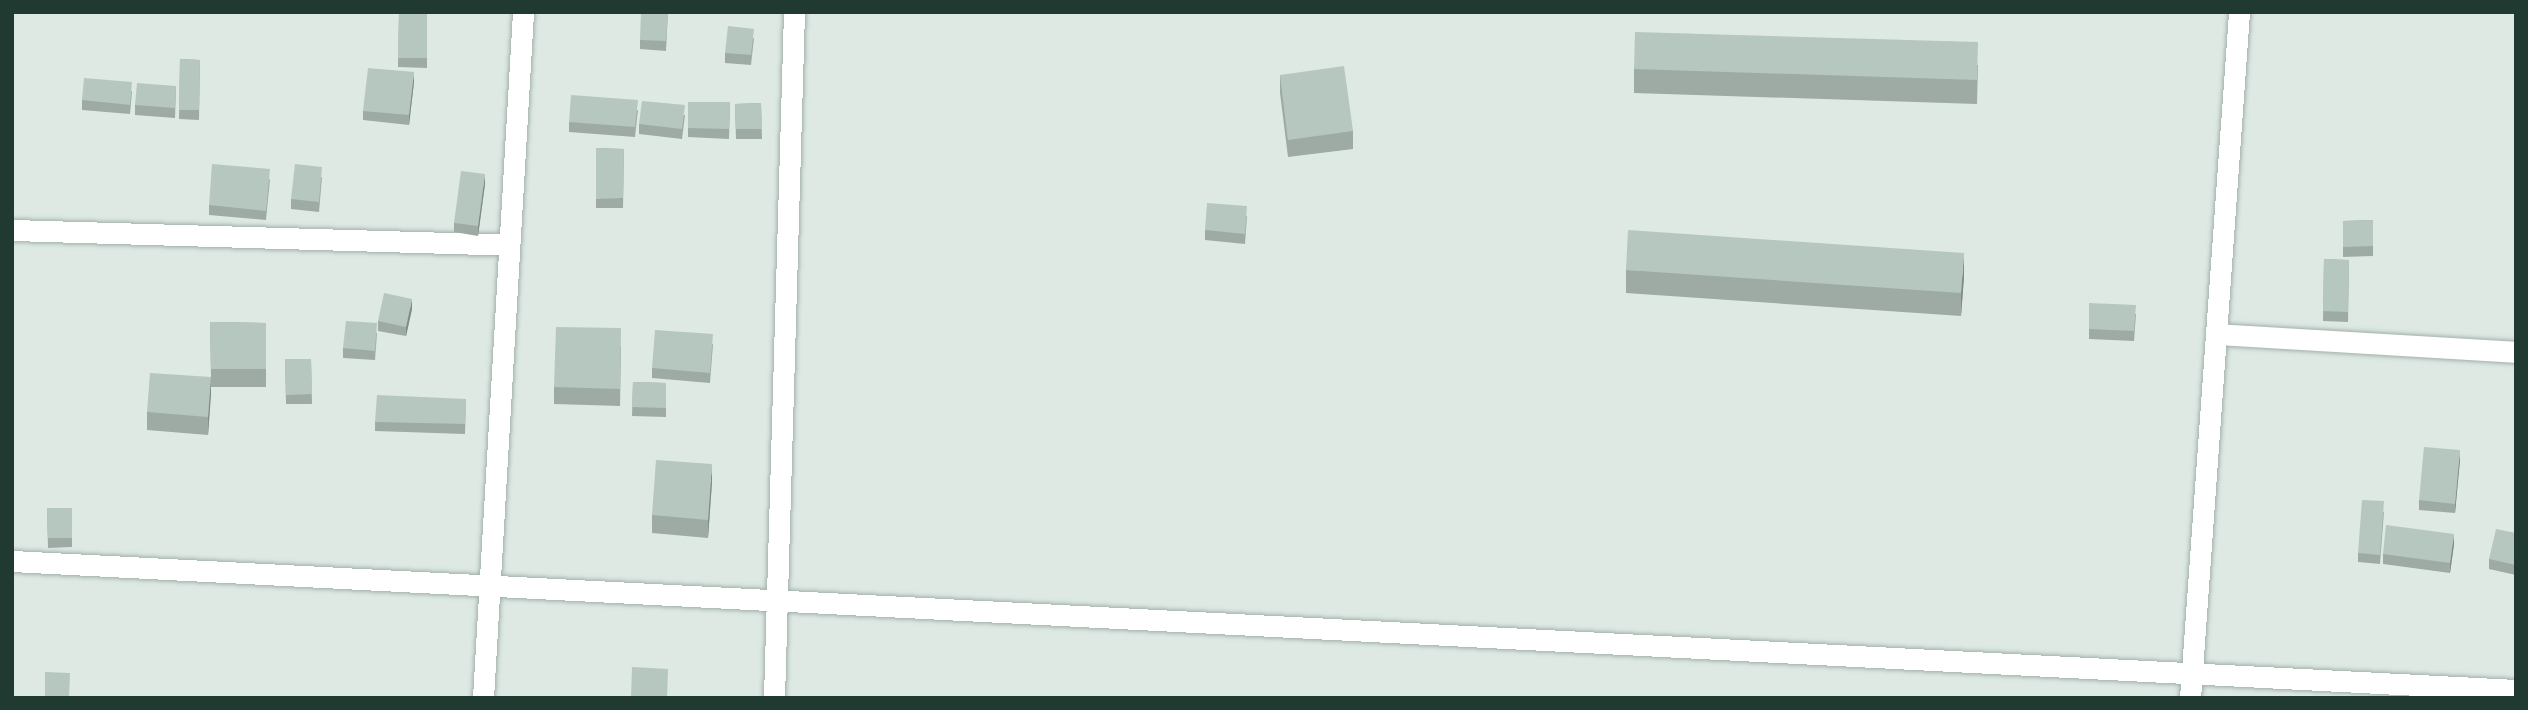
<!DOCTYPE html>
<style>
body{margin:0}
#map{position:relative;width:2528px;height:710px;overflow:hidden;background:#dee9e4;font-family:Barlow,sans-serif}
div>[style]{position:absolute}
.roads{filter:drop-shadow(0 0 2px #a1b1ab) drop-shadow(0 0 2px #a1b1ab)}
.minor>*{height:21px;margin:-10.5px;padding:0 10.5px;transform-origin:10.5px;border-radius:10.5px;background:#fff}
.wall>*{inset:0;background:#9daba4}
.shaded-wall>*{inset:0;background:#7f8b86}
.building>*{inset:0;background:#b6c7bf}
span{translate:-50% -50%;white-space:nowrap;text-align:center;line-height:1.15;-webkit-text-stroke:5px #eef6f2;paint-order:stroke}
.frame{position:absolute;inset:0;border:14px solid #203931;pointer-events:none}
</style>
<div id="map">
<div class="roads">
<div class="minor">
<div style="left:12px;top:230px;width:497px;rotate:1.7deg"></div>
<div style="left:2216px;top:334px;width:301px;rotate:3.4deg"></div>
<div style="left:12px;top:561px;width:2507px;rotate:2.95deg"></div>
<div style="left:483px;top:698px;width:687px;rotate:-86.66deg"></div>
<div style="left:774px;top:698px;width:686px;rotate:-88.33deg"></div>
<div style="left:2190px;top:698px;width:688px;rotate:-85.91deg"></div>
</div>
</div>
<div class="wall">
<div style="clip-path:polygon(399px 12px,427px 12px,427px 68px,398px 67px)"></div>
<div style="clip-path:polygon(668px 12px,666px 51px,640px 49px,640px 40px)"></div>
<div style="clip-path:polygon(754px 38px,751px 65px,725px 63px,725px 53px)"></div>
<div style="clip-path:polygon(180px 59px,200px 60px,199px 120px,179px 119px)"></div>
<div style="clip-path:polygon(1978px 65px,1977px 104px,1634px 93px,1634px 69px)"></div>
<div style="clip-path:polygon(1280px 75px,1353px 131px,1353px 149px,1288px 157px,1280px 93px)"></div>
<div style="clip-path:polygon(414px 82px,409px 125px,363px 120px,363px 111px)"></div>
<div style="clip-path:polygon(176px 86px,175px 118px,135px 115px,135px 105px)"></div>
<div style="clip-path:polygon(132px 91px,130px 114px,82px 110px,82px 100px)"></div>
<div style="clip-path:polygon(688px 102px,730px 102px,729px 139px,688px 137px)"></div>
<div style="clip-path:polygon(761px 103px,762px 139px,736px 139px,735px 104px)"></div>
<div style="clip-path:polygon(638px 110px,635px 137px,569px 132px,569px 122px)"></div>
<div style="clip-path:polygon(685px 115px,682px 139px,639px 134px,639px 124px)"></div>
<div style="clip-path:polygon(596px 148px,624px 149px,623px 208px,596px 208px)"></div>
<div style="clip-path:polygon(322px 177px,319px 212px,291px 209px,291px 199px)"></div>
<div style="clip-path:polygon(270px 179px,266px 220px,209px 215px,209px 205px)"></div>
<div style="clip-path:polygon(485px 184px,478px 236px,454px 232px,454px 223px)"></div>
<div style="clip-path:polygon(1247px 216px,1245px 244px,1205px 240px,1205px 230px)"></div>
<div style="clip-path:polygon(2373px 220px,2373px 256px,2343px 257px,2343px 221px)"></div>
<div style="clip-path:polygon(2324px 259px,2349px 260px,2348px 322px,2323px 321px)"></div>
<div style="clip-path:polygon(1626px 270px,1964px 277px,1961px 316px,1626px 293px)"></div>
<div style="clip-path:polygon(2089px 303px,2136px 314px,2134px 341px,2089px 339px)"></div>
<div style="clip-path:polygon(412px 309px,406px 336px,378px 331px,378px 321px)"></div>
<div style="clip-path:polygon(210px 322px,266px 323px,266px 387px,211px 387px,208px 435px,147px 430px,147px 412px,211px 377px)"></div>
<div style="clip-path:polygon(377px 333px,375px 360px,343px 358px,343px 348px)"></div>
<div style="clip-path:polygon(713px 344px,710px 383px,652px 378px,652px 368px)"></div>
<div style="clip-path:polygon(621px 346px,620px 406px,554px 404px,554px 387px)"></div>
<div style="clip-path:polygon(285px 359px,311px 359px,312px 404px,286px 404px)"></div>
<div style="clip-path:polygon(633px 382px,666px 383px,666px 417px,632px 416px)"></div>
<div style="clip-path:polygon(466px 399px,465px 434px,375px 431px,375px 422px)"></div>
<div style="clip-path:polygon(2460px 460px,2455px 513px,2419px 510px,2419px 500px)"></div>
<div style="clip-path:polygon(712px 482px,708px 538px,652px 533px,652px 515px)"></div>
<div style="clip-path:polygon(47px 508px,72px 508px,72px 547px,48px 548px)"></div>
<div style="clip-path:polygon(2384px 511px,2380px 564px,2358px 562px,2358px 553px)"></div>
<div style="clip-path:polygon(2516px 533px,2516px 575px,2489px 569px,2489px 559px)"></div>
<div style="clip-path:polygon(2454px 544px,2450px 573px,2383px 564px,2383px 554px)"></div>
</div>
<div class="shaded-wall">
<div style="clip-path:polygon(414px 72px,414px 82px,409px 125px,409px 115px)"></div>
<div style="clip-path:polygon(485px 174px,485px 184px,478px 236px,478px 226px)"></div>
<div style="clip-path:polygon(1964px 253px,1964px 277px,1961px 316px,1961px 293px)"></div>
<div style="clip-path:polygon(412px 299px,412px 309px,406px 336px,406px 327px)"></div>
<div style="clip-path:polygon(211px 377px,211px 395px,208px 435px,208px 417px)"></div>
<div style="clip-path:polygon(2460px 450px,2460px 460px,2455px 513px,2455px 504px)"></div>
<div style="clip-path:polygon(712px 464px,712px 482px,708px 538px,708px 520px)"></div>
<div style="clip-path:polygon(2454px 534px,2454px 544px,2450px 573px,2450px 563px)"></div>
</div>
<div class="building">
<div style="clip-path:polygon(399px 12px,427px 12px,427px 58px,398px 58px)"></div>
<div style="clip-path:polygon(641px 12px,668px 12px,666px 41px,640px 40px)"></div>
<div style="clip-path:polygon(728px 26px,754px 29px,751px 55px,725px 53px)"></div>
<div style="clip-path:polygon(1635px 32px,1978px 42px,1977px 80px,1634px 69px)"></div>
<div style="clip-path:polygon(180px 59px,200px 60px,199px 110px,179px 110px)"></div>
<div style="clip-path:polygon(1344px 66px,1353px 131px,1288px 140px,1280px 75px)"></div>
<div style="clip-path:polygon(368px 68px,414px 72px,409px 115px,363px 111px)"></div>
<div style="clip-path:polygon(84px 78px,132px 82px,130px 105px,82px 100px)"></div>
<div style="clip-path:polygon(137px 83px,176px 86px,175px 108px,135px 105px)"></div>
<div style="clip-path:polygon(571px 95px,638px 100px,635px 127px,569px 122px)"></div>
<div style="clip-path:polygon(642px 101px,685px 105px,682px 129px,639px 124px)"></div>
<div style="clip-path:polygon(688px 102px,730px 102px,729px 129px,688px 128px)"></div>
<div style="clip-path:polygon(761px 103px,762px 129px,736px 129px,735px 104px)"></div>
<div style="clip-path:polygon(596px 148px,624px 149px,623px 198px,596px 199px)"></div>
<div style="clip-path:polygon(212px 164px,270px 169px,266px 211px,209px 205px)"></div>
<div style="clip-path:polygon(295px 164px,322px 167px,319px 202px,291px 199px)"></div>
<div style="clip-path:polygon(461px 171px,485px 174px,478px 226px,454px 223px)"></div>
<div style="clip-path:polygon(1207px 203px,1247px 206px,1245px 234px,1205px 230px)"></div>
<div style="clip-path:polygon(2373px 220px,2373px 246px,2343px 247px,2343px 221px)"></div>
<div style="clip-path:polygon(1628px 230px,1964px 253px,1961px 293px,1626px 270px)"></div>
<div style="clip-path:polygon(2324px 259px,2349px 260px,2348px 312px,2323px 311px)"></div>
<div style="clip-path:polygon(384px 293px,412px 299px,406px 327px,378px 321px)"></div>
<div style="clip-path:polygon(2089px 303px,2136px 305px,2134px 331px,2089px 329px)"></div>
<div style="clip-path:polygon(346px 321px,377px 323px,375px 351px,343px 348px)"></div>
<div style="clip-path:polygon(210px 322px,266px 323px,266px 369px,211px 369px)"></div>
<div style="clip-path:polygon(556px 327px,621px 328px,620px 389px,554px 387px)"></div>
<div style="clip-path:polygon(655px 330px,713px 334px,710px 373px,652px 368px)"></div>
<div style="clip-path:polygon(285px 359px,311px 359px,312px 394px,286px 395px)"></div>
<div style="clip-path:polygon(150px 373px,211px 377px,208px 417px,147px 412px)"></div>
<div style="clip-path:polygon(633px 382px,666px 383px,666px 408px,632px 407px)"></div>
<div style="clip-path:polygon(377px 395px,466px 399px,465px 424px,375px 422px)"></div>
<div style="clip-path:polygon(2424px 447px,2460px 450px,2455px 504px,2419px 500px)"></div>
<div style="clip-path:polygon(656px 460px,712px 464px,708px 520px,652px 515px)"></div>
<div style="clip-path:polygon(2362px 500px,2384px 501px,2380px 555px,2358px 553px)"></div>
<div style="clip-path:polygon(47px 508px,72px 508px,72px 538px,48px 538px)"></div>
<div style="clip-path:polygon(2386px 525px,2454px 534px,2450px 563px,2383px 554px)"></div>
<div style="clip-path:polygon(2496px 529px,2516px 533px,2516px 565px,2489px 559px)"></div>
<div style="clip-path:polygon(632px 667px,668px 669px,667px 698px,631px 698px)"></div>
<div style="clip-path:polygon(45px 672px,70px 673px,69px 698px,45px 698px)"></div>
</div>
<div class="frame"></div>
</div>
